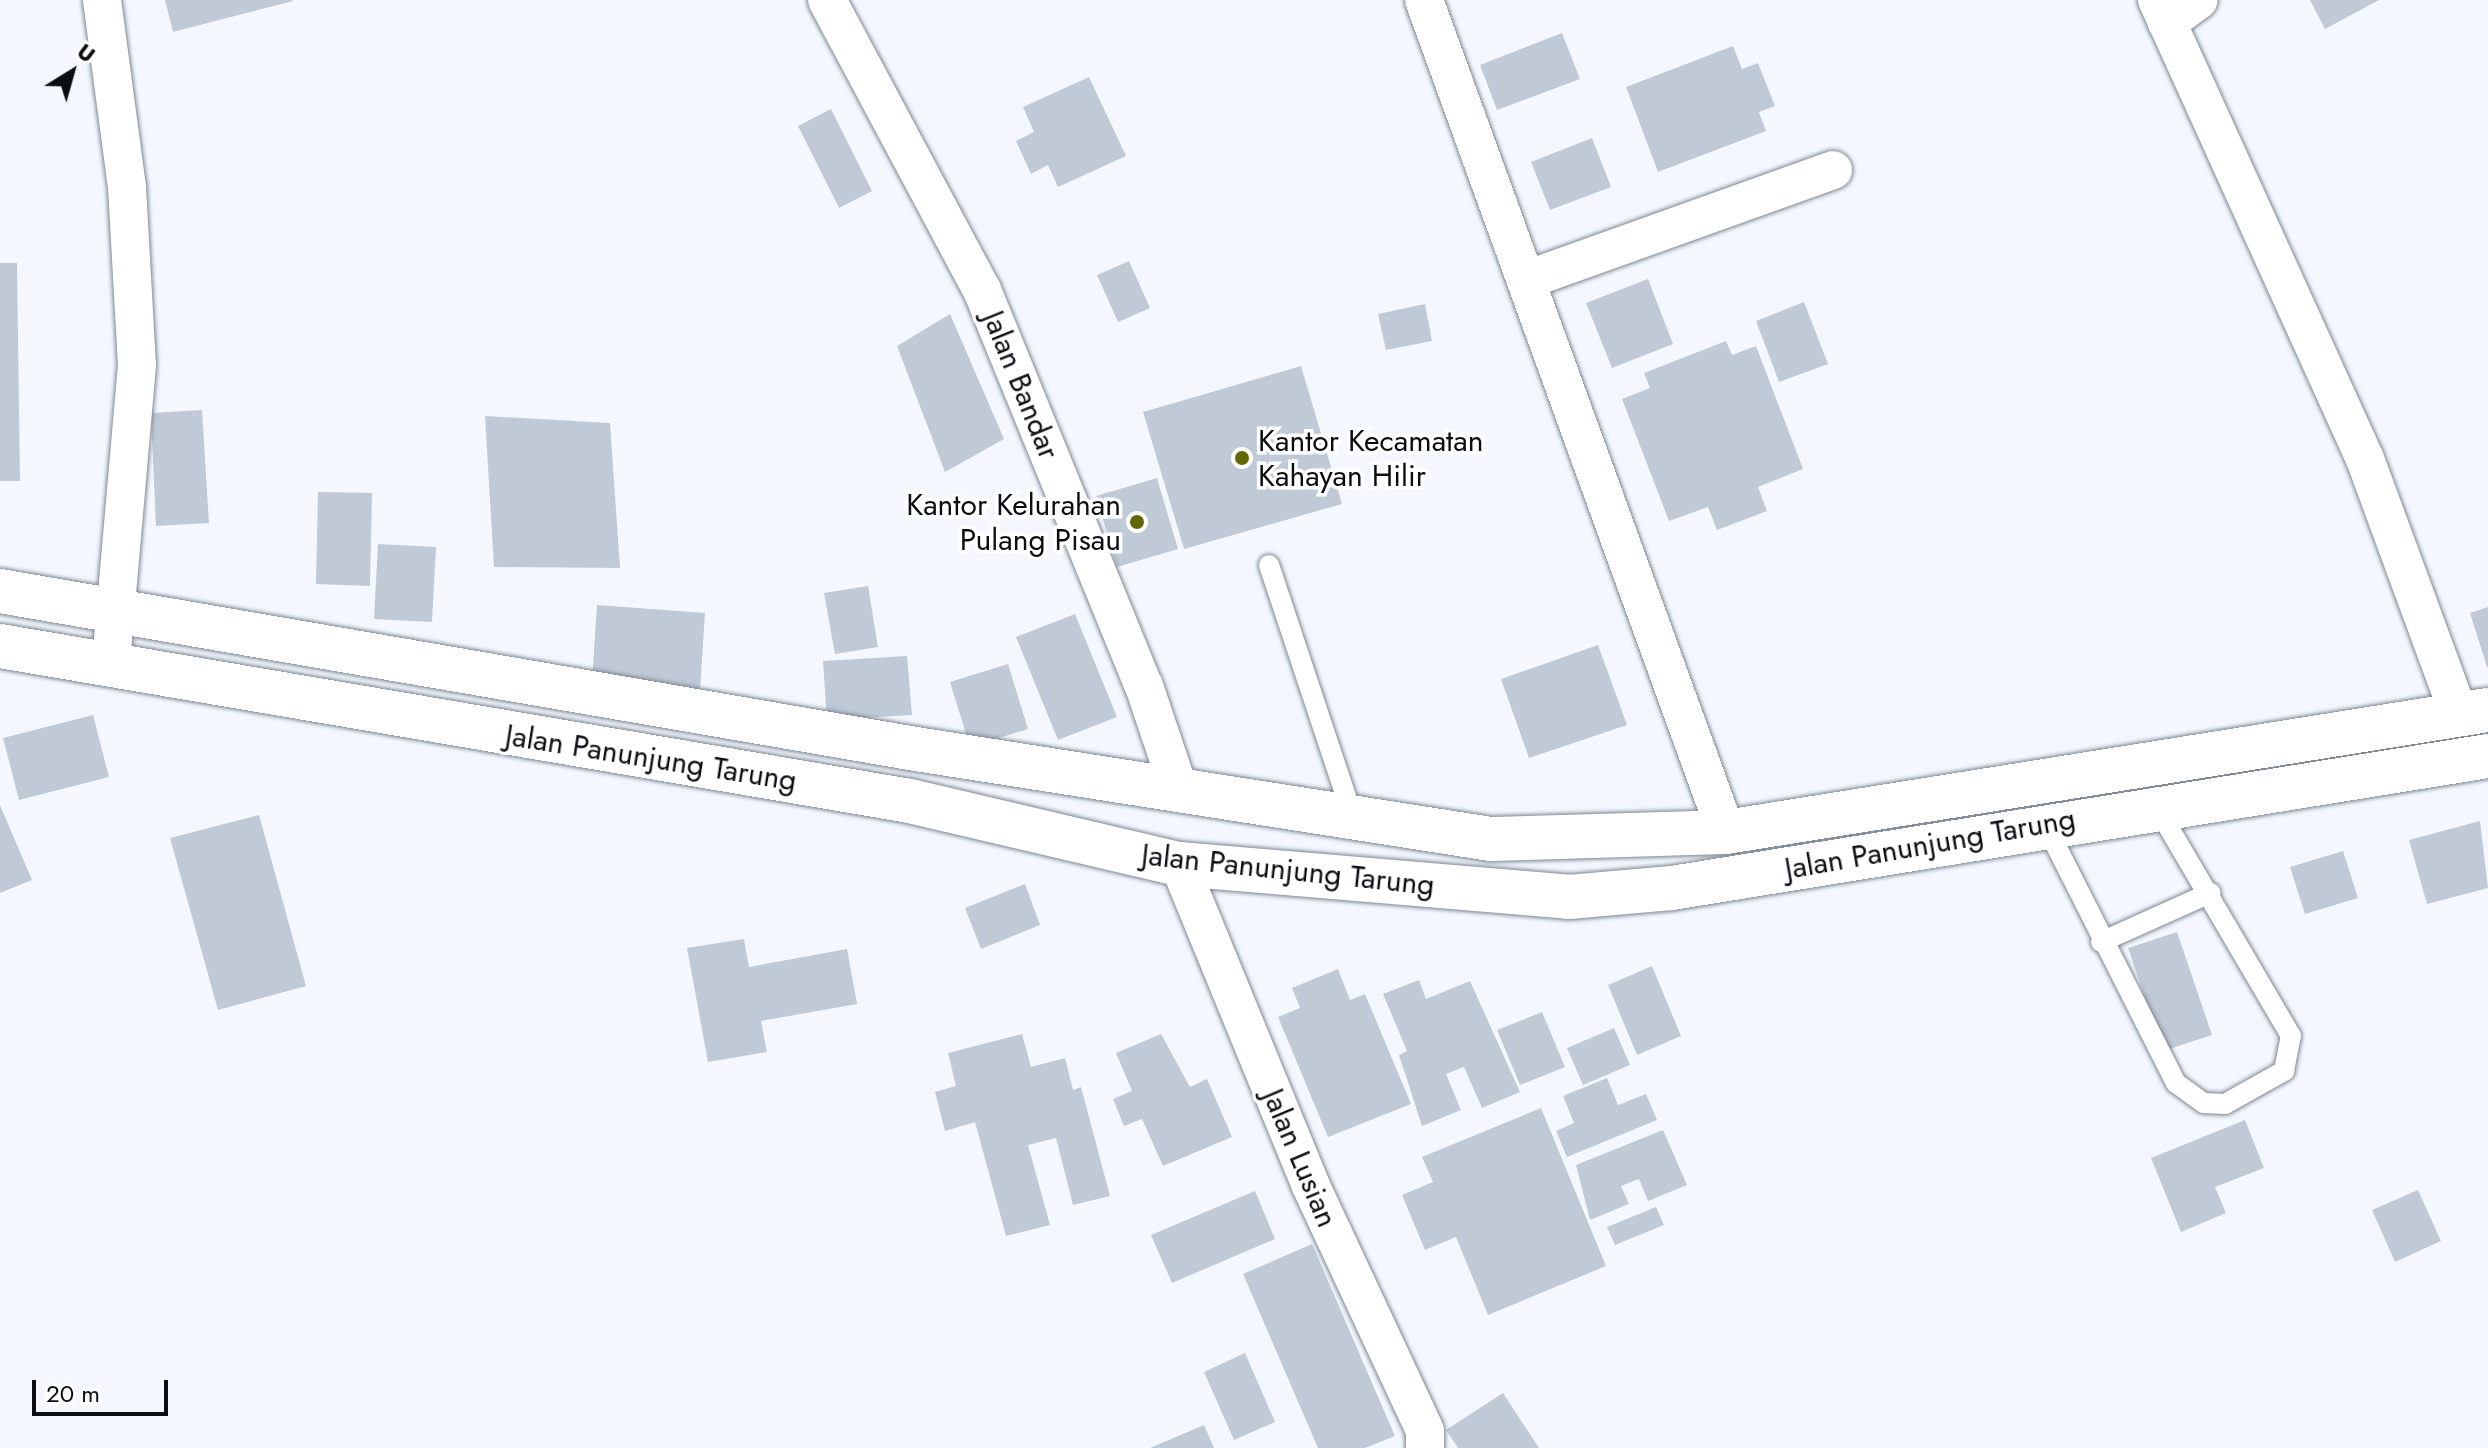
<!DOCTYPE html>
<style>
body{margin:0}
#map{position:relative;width:2488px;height:1448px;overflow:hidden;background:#f4f8fe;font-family:Jost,sans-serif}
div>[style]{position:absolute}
.building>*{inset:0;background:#c0cad7}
.roads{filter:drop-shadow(0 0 2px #7e8793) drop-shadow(0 0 2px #7e8793)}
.service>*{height:20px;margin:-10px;padding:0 10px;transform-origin:10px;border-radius:10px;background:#fff}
.minor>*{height:38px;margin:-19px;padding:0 19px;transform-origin:19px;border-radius:19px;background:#fff}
.tertiary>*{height:44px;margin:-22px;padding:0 22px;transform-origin:22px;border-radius:22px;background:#fff}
.dots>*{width:22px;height:22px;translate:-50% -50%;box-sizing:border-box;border:4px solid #fff;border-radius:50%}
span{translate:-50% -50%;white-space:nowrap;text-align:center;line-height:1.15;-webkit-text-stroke:7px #fff;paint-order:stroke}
.street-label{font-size:30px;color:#0a0d11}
.poi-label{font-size:30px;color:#0a0d11}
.left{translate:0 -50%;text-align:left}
.right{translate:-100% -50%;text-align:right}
.north{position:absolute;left:32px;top:32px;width:80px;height:80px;-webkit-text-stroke:6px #fff;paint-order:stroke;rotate:37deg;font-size:22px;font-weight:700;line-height:32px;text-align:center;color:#0a0d11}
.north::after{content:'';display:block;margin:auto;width:28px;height:36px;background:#0a0d11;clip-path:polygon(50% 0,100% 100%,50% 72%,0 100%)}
.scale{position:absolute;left:32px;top:1380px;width:136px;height:36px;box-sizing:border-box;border:4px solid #0a0d11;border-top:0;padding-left:10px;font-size:24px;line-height:28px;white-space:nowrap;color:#0a0d11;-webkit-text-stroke:6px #fff;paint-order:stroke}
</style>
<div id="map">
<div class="building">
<div style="clip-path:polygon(165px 0,292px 0,293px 1px,173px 32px)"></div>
<div style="clip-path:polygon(2310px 0,2379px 0,2325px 29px)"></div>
<div style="clip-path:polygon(1562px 33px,1580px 79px,1497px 110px,1480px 65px)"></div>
<div style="clip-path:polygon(1733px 46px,1742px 69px,1758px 63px,1775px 106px,1759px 112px,1766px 131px,1658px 172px,1626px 87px)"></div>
<div style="clip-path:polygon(1089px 77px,1126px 156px,1058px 187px,1048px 165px,1031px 174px,1016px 141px,1034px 132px,1023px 107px)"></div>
<div style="clip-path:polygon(831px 109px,872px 191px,839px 208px,798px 126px)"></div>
<div style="clip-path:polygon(1592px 138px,1611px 187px,1550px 210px,1531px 162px)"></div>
<div style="clip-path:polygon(1129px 261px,1150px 308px,1118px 322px,1097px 275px)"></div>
<div style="clip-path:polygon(0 263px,17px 263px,20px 481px,0 481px)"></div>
<div style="clip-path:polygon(1648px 279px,1673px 344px,1612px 368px,1586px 303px)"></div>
<div style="clip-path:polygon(1804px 302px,1828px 364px,1779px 382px,1756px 321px)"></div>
<div style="clip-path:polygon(1425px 304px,1432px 341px,1386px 350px,1378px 314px)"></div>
<div style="clip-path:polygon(950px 314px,1004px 439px,945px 472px,897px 346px)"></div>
<div style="clip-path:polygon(1726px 341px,1732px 355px,1756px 346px,1803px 469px,1758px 487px,1767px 511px,1717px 530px,1708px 507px,1669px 521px,1622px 399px,1650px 388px,1644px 373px)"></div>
<div style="clip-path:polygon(1301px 366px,1342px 504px,1184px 549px,1143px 412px)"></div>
<div style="clip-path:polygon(202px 410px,209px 523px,156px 526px,151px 413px)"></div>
<div style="clip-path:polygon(485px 416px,610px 423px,620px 568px,494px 567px)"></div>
<div style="clip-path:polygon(1157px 478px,1178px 549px,1117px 567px,1096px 496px)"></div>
<div style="clip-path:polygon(318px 492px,372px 493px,370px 586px,316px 584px)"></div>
<div style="clip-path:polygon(378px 544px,436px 547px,432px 622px,374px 619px)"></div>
<div style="clip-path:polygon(868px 586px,878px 647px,835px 654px,824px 593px)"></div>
<div style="clip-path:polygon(597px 605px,705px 613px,700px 690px,592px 682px)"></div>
<div style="clip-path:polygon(2488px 607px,2488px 667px,2487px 667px,2470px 613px)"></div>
<div style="clip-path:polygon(1075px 614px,1117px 717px,1058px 740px,1016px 637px)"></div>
<div style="clip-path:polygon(1598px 645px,1627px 725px,1529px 758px,1501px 679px)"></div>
<div style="clip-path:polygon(907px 656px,912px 715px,827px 720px,823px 661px)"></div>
<div style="clip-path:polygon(1008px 664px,1028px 729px,970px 747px,950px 682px)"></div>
<div style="clip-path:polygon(93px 715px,109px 777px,19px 800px,3px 738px)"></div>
<div style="clip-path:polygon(0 805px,32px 880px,0 893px)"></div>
<div style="clip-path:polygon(259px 815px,306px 986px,218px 1010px,170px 838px)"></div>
<div style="clip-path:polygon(2480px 821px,2488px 888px,2427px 904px,2409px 840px)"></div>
<div style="clip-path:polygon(2343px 851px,2358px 898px,2305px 914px,2290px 867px)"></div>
<div style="clip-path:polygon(1025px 884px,1040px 925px,981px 949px,965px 908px)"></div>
<div style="clip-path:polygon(2177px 932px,2212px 1035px,2163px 1051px,2128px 948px)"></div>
<div style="clip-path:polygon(744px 939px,749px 967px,847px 949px,857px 1004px,761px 1021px,767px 1052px,708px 1062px,687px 948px)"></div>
<div style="clip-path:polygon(1652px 966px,1681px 1036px,1637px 1055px,1608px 985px)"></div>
<div style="clip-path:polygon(1338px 969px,1350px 1000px,1365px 994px,1411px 1104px,1328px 1137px,1278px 1017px,1300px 1008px,1292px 988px)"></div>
<div style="clip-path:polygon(1419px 980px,1426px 999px,1470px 981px,1520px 1092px,1482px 1108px,1464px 1067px,1446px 1074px,1461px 1110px,1422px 1126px,1399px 1055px,1407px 1051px,1383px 994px)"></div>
<div style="clip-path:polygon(1542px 1012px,1565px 1067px,1520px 1085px,1497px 1030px)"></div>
<div style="clip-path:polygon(1614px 1028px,1630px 1065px,1583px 1085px,1567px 1048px)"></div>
<div style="clip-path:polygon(1022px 1034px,1031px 1067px,1065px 1058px,1073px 1090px,1081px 1087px,1110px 1196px,1073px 1205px,1056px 1138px,1028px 1145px,1050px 1225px,1006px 1236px,975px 1122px,945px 1131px,935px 1092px,956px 1086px,948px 1053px)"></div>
<div style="clip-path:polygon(1161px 1034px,1190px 1087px,1207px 1079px,1232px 1137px,1163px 1166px,1142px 1119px,1124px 1126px,1113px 1099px,1132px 1091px,1116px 1053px)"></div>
<div style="clip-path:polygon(1607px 1078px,1618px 1105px,1646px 1094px,1657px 1120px,1567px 1157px,1556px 1131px,1574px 1123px,1563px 1096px)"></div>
<div style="clip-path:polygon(1541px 1108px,1606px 1266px,1488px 1315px,1456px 1237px,1425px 1250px,1402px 1195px,1433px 1182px,1422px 1157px)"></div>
<div style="clip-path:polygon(2245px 1120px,2264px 1168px,2215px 1187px,2226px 1213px,2181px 1232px,2151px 1158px)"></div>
<div style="clip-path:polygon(1663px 1130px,1687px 1185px,1648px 1201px,1639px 1179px,1621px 1186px,1629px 1204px,1590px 1220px,1576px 1165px)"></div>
<div style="clip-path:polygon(2418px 1190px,2441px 1241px,2395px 1262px,2372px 1210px)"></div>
<div style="clip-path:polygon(1255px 1191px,1275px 1239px,1172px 1283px,1151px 1235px)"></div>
<div style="clip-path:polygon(1656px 1207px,1664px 1225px,1615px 1245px,1607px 1227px)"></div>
<div style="clip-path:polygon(1312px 1244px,1395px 1436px,1365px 1448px,1318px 1448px,1243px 1274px)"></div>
<div style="clip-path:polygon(1245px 1353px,1275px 1422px,1234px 1440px,1204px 1372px)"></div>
<div style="clip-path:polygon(1503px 1393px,1539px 1448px,1458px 1448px,1446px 1430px)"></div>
<div style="clip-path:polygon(1204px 1425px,1214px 1448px,1150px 1448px)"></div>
</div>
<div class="roads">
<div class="service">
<div style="left:1269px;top:565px;width:266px;rotate:71.6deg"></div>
<div style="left:2046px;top:826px;width:288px;rotate:63.2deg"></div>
<div style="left:2176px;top:1083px;width:34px;rotate:36deg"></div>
<div style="left:2204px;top:1103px;width:21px;rotate:3deg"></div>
<div style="left:2225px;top:1104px;width:68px;rotate:-29.2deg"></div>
<div style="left:2284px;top:1071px;width:36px;rotate:-79deg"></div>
<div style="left:2291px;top:1036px;width:263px;rotate:-120.4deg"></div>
<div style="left:2101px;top:942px;width:120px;rotate:-24.2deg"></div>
</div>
<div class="minor">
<div style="left:102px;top:0;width:189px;rotate:82.4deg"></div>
<div style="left:127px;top:187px;width:178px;rotate:86.8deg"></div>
<div style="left:137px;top:365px;width:299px;rotate:95deg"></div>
<div style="left:827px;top:0;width:329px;rotate:61.9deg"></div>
<div style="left:982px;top:290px;width:428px;rotate:67.8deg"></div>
<div style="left:1144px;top:686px;width:107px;rotate:71.4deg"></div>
<div style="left:1424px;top:0;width:885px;rotate:70.05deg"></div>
<div style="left:2157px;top:0;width:504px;rotate:65.62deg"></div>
<div style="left:2365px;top:459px;width:272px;rotate:69.8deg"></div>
<div style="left:2167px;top:23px;width:39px;rotate:-36deg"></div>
<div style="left:1529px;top:279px;width:323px;rotate:-19.7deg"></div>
<div style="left:1179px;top:864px;width:346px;rotate:67.7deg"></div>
<div style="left:1310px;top:1184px;width:272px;rotate:65deg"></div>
<div style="left:1425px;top:1431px;width:17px;rotate:90deg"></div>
</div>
<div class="tertiary">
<div style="left:0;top:591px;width:930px;rotate:9.79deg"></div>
<div style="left:916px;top:749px;width:582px;rotate:8.9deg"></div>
<div style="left:1491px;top:839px;width:235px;rotate:-1.7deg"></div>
<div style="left:1726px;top:832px;width:772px;rotate:-9.1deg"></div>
<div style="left:0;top:646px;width:923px;rotate:9.67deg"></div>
<div style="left:910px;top:801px;width:276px;rotate:13.2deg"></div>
<div style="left:1179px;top:864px;width:391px;rotate:4.8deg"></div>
<div style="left:1569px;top:897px;width:103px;rotate:-5deg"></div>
<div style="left:1672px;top:888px;width:827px;rotate:-9.19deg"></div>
</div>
</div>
<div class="dots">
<div style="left:1242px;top:458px;background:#636806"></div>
<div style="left:1137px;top:522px;background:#636806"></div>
</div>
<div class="street-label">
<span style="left:1021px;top:385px;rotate:68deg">Jalan Bandar</span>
<span style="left:651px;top:758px;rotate:9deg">Jalan Panunjung Tarung</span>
<span style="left:1930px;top:844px;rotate:-10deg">Jalan Panunjung Tarung</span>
<span style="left:1288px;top:870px;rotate:6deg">Jalan Panunjung Tarung</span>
<span style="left:1300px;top:1158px;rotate:67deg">Jalan Lusian</span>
</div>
<div class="poi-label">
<span class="left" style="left:1258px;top:458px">Kantor Kecamatan<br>Kahayan Hilir</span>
<span class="right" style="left:1121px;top:522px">Kantor Kelurahan<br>Pulang Pisau</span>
</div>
<div class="north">U</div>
<div class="scale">20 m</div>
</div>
